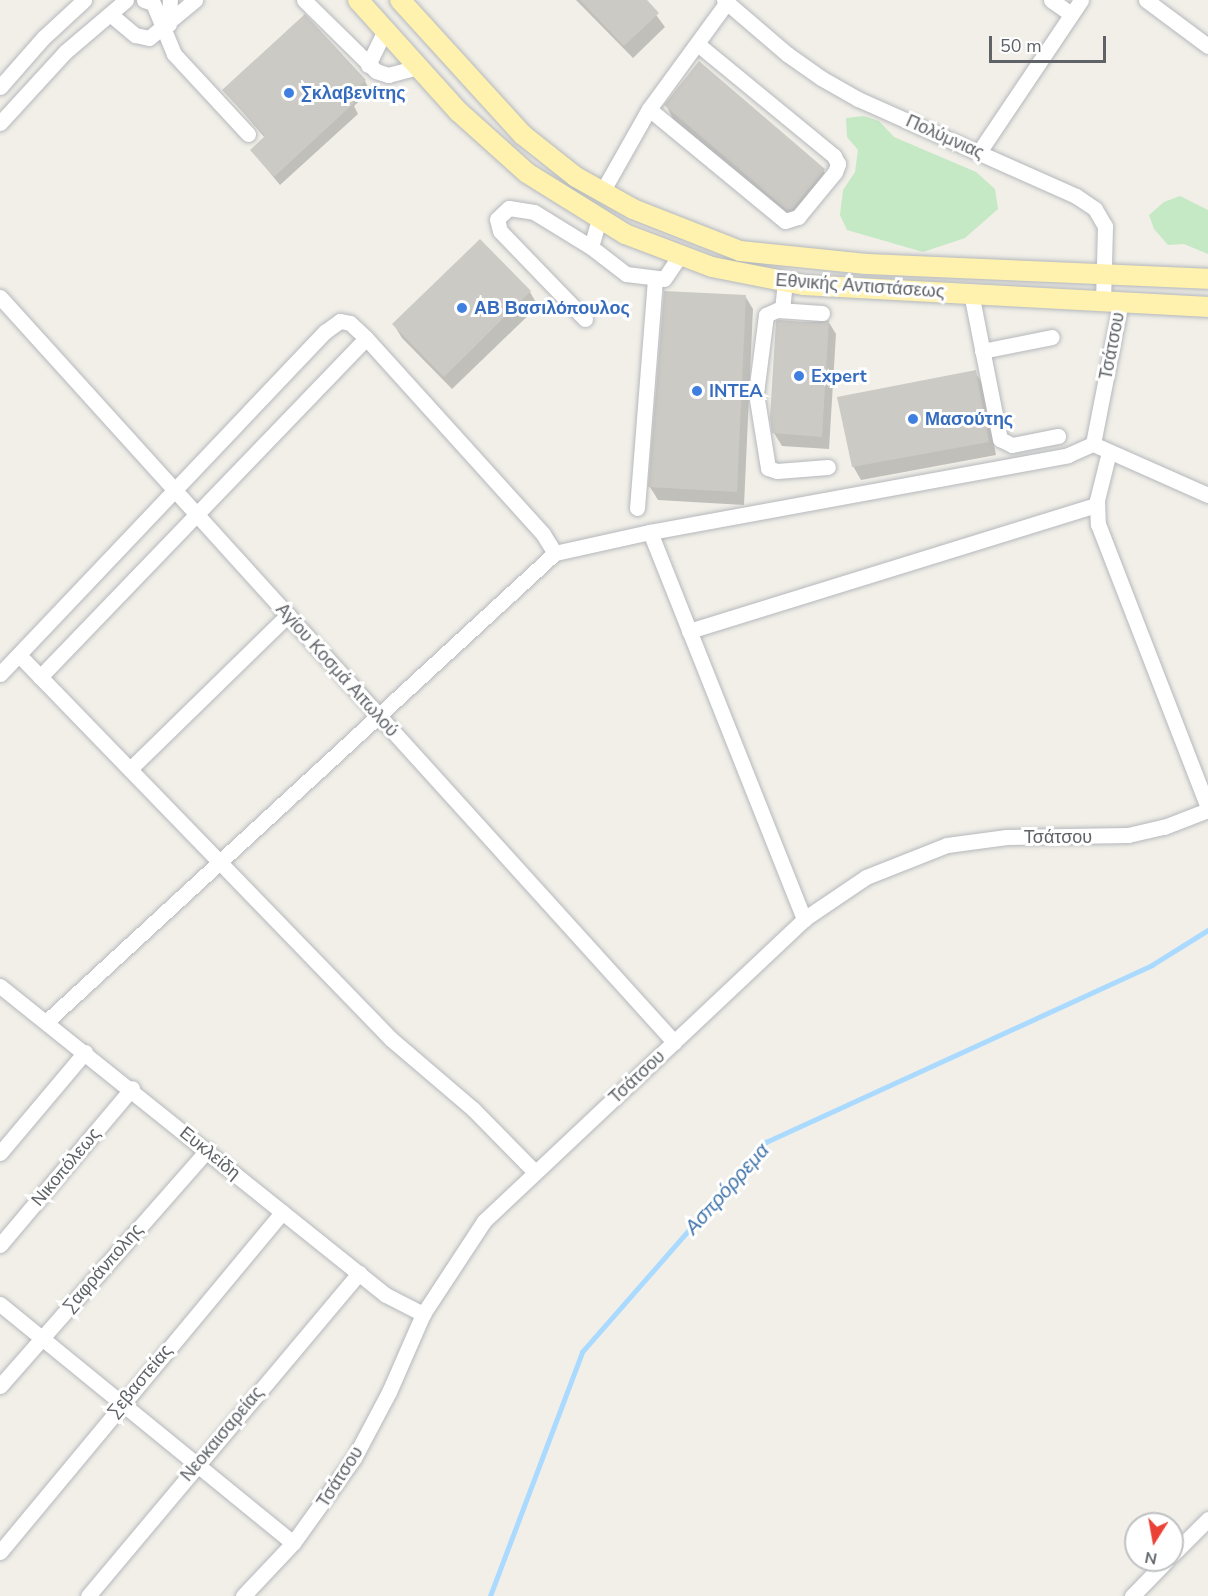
<!DOCTYPE html>
<meta charset="utf-8">
<style>
body{margin:0}
#map{position:relative;width:1208px;height:1596px;overflow:hidden;background:#f1efe8;font-family:"Nunito Sans",sans-serif}
div>[style]{position:absolute}
.green>*{inset:0;background:#c5e8c5}
.shadow>*{inset:0;background:#0003}
.stream>*{height:4.5px;margin:-2.25px;padding:0 2.25px;transform-origin:2.25px;border-radius:2.25px;background:#aadaff}
.building>*{inset:0;background:#cccac5}
.roads{filter:drop-shadow(0 0 2px #b5b8bc) drop-shadow(0 0 2px #b5b8bc)}
.minor>*{height:15px;margin:-7.5px;padding:0 7.5px;transform-origin:7.5px;border-radius:7.5px;background:#fff}
.major>*{height:20px;margin:-10px;padding:0 10px;transform-origin:10px;border-radius:10px;background:#fff2af}
.dots>*{width:16px;height:16px;translate:-50% -50%;box-sizing:border-box;border:3px solid #fff;border-radius:50%}
span{translate:-50% -50%;white-space:nowrap;text-align:center;line-height:1.15;-webkit-text-stroke:6px #fff;paint-order:stroke}
.shop-label{font-size:18px;color:#366cbe;font-weight:700}
.left{translate:0 -50%;text-align:left}
.street-label{font-size:18px;color:#5f6368}
.water-label{font-size:20px;color:#4174aa;font-style:italic}
.north{position:absolute;left:1124px;top:1512px;width:60px;height:60px;box-sizing:border-box;background:#fff;border:2px solid #bfc1c3;border-radius:50%;rotate:191deg;font-size:16px;font-weight:700;line-height:24px;text-align:center;color:#5f6368}
.north::after{content:'';display:block;margin:auto;width:21px;height:27px;background:#ea4335;clip-path:polygon(50% 0,100% 100%,50% 72%,0 100%)}
.scale{position:absolute;left:989px;top:36px;width:117px;height:27px;box-sizing:border-box;border:3px solid #5f6368;border-top:0;padding-left:8px;font-size:18px;line-height:21px;white-space:nowrap;color:#5f6368;-webkit-text-stroke:4px #fff;paint-order:stroke}
</style>
<div id="map">
<div class="green">
<div style="clip-path:polygon(864px 116px,879px 121px,894px 137px,976px 172px,995px 189px,998px 209px,965px 238px,923px 252px,847px 230px,840px 215px,843px 190px,855px 172px,858px 150px,847px 137px,846px 118px)"></div>
<div style="clip-path:polygon(1180px 196px,1208px 210px,1208px 254px,1184px 244px,1168px 245px,1154px 229px,1149px 215px,1164px 202px)"></div>
</div>
<div class="shadow">
<div style="clip-path:polygon(576px 0,645px 0,665px 27px,633px 58px)"></div>
<div style="clip-path:polygon(365px 81px,370px 91px,354px 106px,358px 114px,280px 185px,252px 151px,265px 138px,224px 90px)"></div>
<div style="clip-path:polygon(666px 105px,823px 170px,831px 184px,796px 223px,673px 119px)"></div>
<div style="clip-path:polygon(480px 241px,530px 292px,538px 306px,452px 389px,402px 338px,394px 325px)"></div>
<div style="clip-path:polygon(745px 296px,753px 309px,744px 505px,658px 500px,650px 487px)"></div>
<div style="clip-path:polygon(828px 321px,836px 334px,829px 449px,782px 446px,774px 433px,777px 323px)"></div>
<div style="clip-path:polygon(975px 372px,983px 385px,996px 455px,861px 480px,853px 466px)"></div>
</div>
<div class="stream">
<div style="left:490px;top:1596px;width:261px;rotate:-69.3deg"></div>
<div style="left:582px;top:1352px;width:279px;rotate:-48.8deg"></div>
<div style="left:766px;top:1142px;width:425px;rotate:-24.6deg"></div>
<div style="left:1152px;top:965px;width:66px;rotate:-32deg"></div>
</div>
<div class="building">
<div style="clip-path:polygon(580px 0,647px 0,659px 13px,624px 46px)"></div>
<div style="clip-path:polygon(305px 14px,366px 80px,348px 97px,354px 103px,274px 177px,250px 150px,265px 136px,222px 90px)"></div>
<div style="clip-path:polygon(699px 61px,825px 169px,792px 209px,787px 210px,664px 105px)"></div>
<div style="clip-path:polygon(480px 239px,531px 291px,444px 377px,392px 324px)"></div>
<div style="clip-path:polygon(664px 291px,746px 295px,737px 492px,648px 487px)"></div>
<div style="clip-path:polygon(779px 320px,821px 323px,829px 320px,822px 437px,772px 433px,770px 417px,776px 321px)"></div>
<div style="clip-path:polygon(976px 370px,989px 442px,852px 467px,837px 397px)"></div>
</div>
<div class="roads">
<div class="minor">
<div style="left:144px;top:0;width:9px;rotate:18deg"></div>
<div style="left:153px;top:3px;width:55px;rotate:67.6deg"></div>
<div style="left:174px;top:54px;width:109px;rotate:47.2deg"></div>
<div style="left:304px;top:0;width:101px;rotate:44.6deg"></div>
<div style="left:376px;top:71px;width:13px;rotate:18deg"></div>
<div style="left:388px;top:75px;width:31px;rotate:-15deg"></div>
<div style="left:724px;top:0;width:83px;rotate:40.6deg"></div>
<div style="left:787px;top:54px;width:42px;rotate:35.2deg"></div>
<div style="left:821px;top:78px;width:43px;rotate:29.6deg"></div>
<div style="left:858px;top:99px;width:239px;rotate:24deg"></div>
<div style="left:1076px;top:196px;width:23px;rotate:34deg"></div>
<div style="left:1095px;top:209px;width:20px;rotate:60deg"></div>
<div style="left:1105px;top:226px;width:74px;rotate:91.5deg"></div>
<div style="left:1051px;top:0;width:24px;rotate:35deg"></div>
<div style="left:1146px;top:0;width:77px;rotate:36.6deg"></div>
<div style="left:110px;top:14px;width:33px;rotate:40deg"></div>
<div style="left:135px;top:35px;width:14px;rotate:12deg"></div>
<div style="left:149px;top:38px;width:60px;rotate:-39.6deg"></div>
<div style="left:169px;top:24px;width:24px;rotate:-88deg"></div>
<div style="left:368px;top:65px;width:39px;rotate:-64deg"></div>
<div style="left:0;top:87px;width:65px;rotate:-48.7deg"></div>
<div style="left:43px;top:38px;width:56px;rotate:-42.8deg"></div>
<div style="left:649px;top:109px;width:176px;rotate:39.5deg"></div>
<div style="left:785px;top:221px;width:14px;rotate:-17deg"></div>
<div style="left:798px;top:217px;width:58px;rotate:-50.6deg"></div>
<div style="left:835px;top:172px;width:9px;rotate:-69deg"></div>
<div style="left:838px;top:164px;width:9px;rotate:-117deg"></div>
<div style="left:834px;top:156px;width:175px;rotate:-140.6deg"></div>
<div style="left:0;top:123px;width:96px;rotate:-47.5deg"></div>
<div style="left:65px;top:52px;width:80px;rotate:-40.4deg"></div>
<div style="left:979px;top:152px;width:183px;rotate:-56.1deg"></div>
<div style="left:602px;top:192px;width:95px;rotate:-60.5deg"></div>
<div style="left:649px;top:109px;width:132px;rotate:-53.9deg"></div>
<div style="left:599px;top:219px;width:29px;rotate:106deg"></div>
<div style="left:591px;top:247px;width:44px;rotate:37.6deg"></div>
<div style="left:626px;top:274px;width:38px;rotate:7deg"></div>
<div style="left:664px;top:279px;width:29px;rotate:-56deg"></div>
<div style="left:971px;top:293px;width:149px;rotate:78.8deg"></div>
<div style="left:1000px;top:439px;width:13px;rotate:27deg"></div>
<div style="left:1012px;top:445px;width:47px;rotate:-11.1deg"></div>
<div style="left:0;top:297px;width:1005px;rotate:47.86deg"></div>
<div style="left:1121px;top:301px;width:146px;rotate:101.1deg"></div>
<div style="left:1093px;top:444px;width:126px;rotate:23.9deg"></div>
<div style="left:782px;top:310px;width:28px;rotate:-84deg"></div>
<div style="left:822px;top:313px;width:45px;rotate:-176.2deg"></div>
<div style="left:777px;top:310px;width:12px;rotate:156deg"></div>
<div style="left:766px;top:315px;width:79px;rotate:97.3deg"></div>
<div style="left:756px;top:393px;width:76px;rotate:80.9deg"></div>
<div style="left:768px;top:468px;width:9px;rotate:18deg"></div>
<div style="left:777px;top:471px;width:51px;rotate:-4.5deg"></div>
<div style="left:585px;top:319px;width:122px;rotate:-134deg"></div>
<div style="left:500px;top:231px;width:12px;rotate:-104deg"></div>
<div style="left:497px;top:219px;width:16px;rotate:-43deg"></div>
<div style="left:509px;top:208px;width:25px;rotate:9deg"></div>
<div style="left:534px;top:212px;width:67px;rotate:31.6deg"></div>
<div style="left:982px;top:351px;width:71px;rotate:-11.3deg"></div>
<div style="left:1109px;top:452px;width:49px;rotate:104deg"></div>
<div style="left:1097px;top:500px;width:24px;rotate:88deg"></div>
<div style="left:1098px;top:524px;width:305px;rotate:68.8deg"></div>
<div style="left:637px;top:508px;width:229px;rotate:-85.5deg"></div>
<div style="left:650px;top:532px;width:417px;rotate:68.3deg"></div>
<div style="left:689px;top:631px;width:427px;rotate:-17.2deg"></div>
<div style="left:19px;top:655px;width:535px;rotate:45.91deg"></div>
<div style="left:391px;top:1039px;width:108px;rotate:40.5deg"></div>
<div style="left:473px;top:1109px;width:88px;rotate:45.5deg"></div>
<div style="left:0;top:674px;width:473px;rotate:-46.5deg"></div>
<div style="left:326px;top:331px;width:17px;rotate:-36deg"></div>
<div style="left:340px;top:321px;width:10px;rotate:11deg"></div>
<div style="left:350px;top:323px;width:22px;rotate:43deg"></div>
<div style="left:366px;top:338px;width:264px;rotate:47.9deg"></div>
<div style="left:543px;top:534px;width:22px;rotate:58deg"></div>
<div style="left:40px;top:677px;width:470px;rotate:-46.1deg"></div>
<div style="left:130px;top:769px;width:221px;rotate:-44.3deg"></div>
<div style="left:0;top:986px;width:494px;rotate:38.7deg"></div>
<div style="left:386px;top:1295px;width:42px;rotate:27.2deg"></div>
<div style="left:46px;top:1022px;width:692px;rotate:-42.66deg"></div>
<div style="left:555px;top:553px;width:97px;rotate:-12.5deg"></div>
<div style="left:650px;top:532px;width:425px;rotate:-10.4deg"></div>
<div style="left:1068px;top:455px;width:27px;rotate:-24deg"></div>
<div style="left:0;top:1153px;width:132px;rotate:-49.9deg"></div>
<div style="left:0;top:1245px;width:205px;rotate:-49.9deg"></div>
<div style="left:0;top:1304px;width:378px;rotate:39.2deg"></div>
<div style="left:0;top:1386px;width:314px;rotate:-48.7deg"></div>
<div style="left:0;top:1552px;width:442px;rotate:-50.3deg"></div>
<div style="left:1172px;top:1555px;width:51px;rotate:-45deg"></div>
<div style="left:88px;top:1596px;width:422px;rotate:-50deg"></div>
<div style="left:243px;top:1596px;width:73px;rotate:-46.7deg"></div>
<div style="left:293px;top:1543px;width:105px;rotate:-54.3deg"></div>
<div style="left:354px;top:1458px;width:75px;rotate:-62.1deg"></div>
<div style="left:389px;top:1392px;width:85px;rotate:-66.4deg"></div>
<div style="left:423px;top:1314px;width:111px;rotate:-56.7deg"></div>
<div style="left:484px;top:1221px;width:440px;rotate:-43.3deg"></div>
<div style="left:804px;top:919px;width:75px;rotate:-34.1deg"></div>
<div style="left:866px;top:877px;width:87px;rotate:-21.6deg"></div>
<div style="left:947px;top:845px;width:60px;rotate:-7.7deg"></div>
<div style="left:1006px;top:837px;width:122px;rotate:-0.9deg"></div>
<div style="left:1128px;top:835px;width:37px;rotate:-13deg"></div>
<div style="left:1164px;top:827px;width:47px;rotate:-21.1deg"></div>
<div style="left:1132px;top:1596px;width:50px;rotate:-45.8deg"></div>
</div>
<div class="major">
<div style="left:358px;top:0;width:151px;rotate:48deg"></div>
<div style="left:459px;top:112px;width:91px;rotate:41.9deg"></div>
<div style="left:527px;top:173px;width:115px;rotate:31.9deg"></div>
<div style="left:625px;top:234px;width:93px;rotate:20.8deg"></div>
<div style="left:712px;top:267px;width:94px;rotate:11.1deg"></div>
<div style="left:804px;top:285px;width:405px;rotate:3.1deg"></div>
<div style="left:400px;top:0;width:183px;rotate:47.7deg"></div>
<div style="left:523px;top:135px;width:68px;rotate:38.4deg"></div>
<div style="left:576px;top:177px;width:65px;rotate:29.3deg"></div>
<div style="left:633px;top:209px;width:115px;rotate:21.4deg"></div>
<div style="left:740px;top:251px;width:127px;rotate:5.9deg"></div>
<div style="left:866px;top:264px;width:342px;rotate:2.5deg"></div>
</div>
</div>
<div class="dots">
<div style="left:289px;top:93px;background:#3f7fe0"></div>
<div style="left:462px;top:308px;background:#3f7fe0"></div>
<div style="left:799px;top:376px;background:#3f7fe0"></div>
<div style="left:697px;top:391px;background:#3f7fe0"></div>
<div style="left:913px;top:419px;background:#3f7fe0"></div>
</div>
<div class="shop-label">
<span class="left" style="left:301px;top:93px">Σκλαβενίτης</span>
<span class="left" style="left:474px;top:308px">ΑΒ Βασιλόπουλος</span>
<span class="left" style="left:811px;top:376px">Expert</span>
<span class="left" style="left:709px;top:391px">INTEA</span>
<span class="left" style="left:925px;top:419px">Μασούτης</span>
</div>
<div class="street-label">
<span style="left:945px;top:137px;rotate:24deg">Πολύμνιας</span>
<span style="left:860px;top:286px;rotate:4deg">Εθνικής Αντιστάσεως</span>
<span style="left:1112px;top:346px;rotate:-79deg">Τσάτσου</span>
<span style="left:337px;top:670px;rotate:48deg">Αγίου Κοσμά Αιτωλού</span>
<span style="left:1058px;top:837px">Τσάτσου</span>
<span style="left:637px;top:1077px;rotate:-43deg">Τσάτσου</span>
<span style="left:210px;top:1153px;rotate:39deg">Ευκλείδη</span>
<span style="left:66px;top:1167px;rotate:-50deg">Νικοπόλεως</span>
<span style="left:103px;top:1268px;rotate:-49deg">Σαφράνπολης</span>
<span style="left:140px;top:1381px;rotate:-50deg">Σεβαστείας</span>
<span style="left:222px;top:1434px;rotate:-50deg">Νεοκαισαρείας</span>
<span style="left:340px;top:1477px;rotate:-57deg">Τσάτσου</span>
</div>
<div class="water-label">
<span style="left:727px;top:1189px;rotate:-48deg">Ασπρόρρεμα</span>
</div>
<div class="north">N</div>
<div class="scale">50 m</div>
</div>
